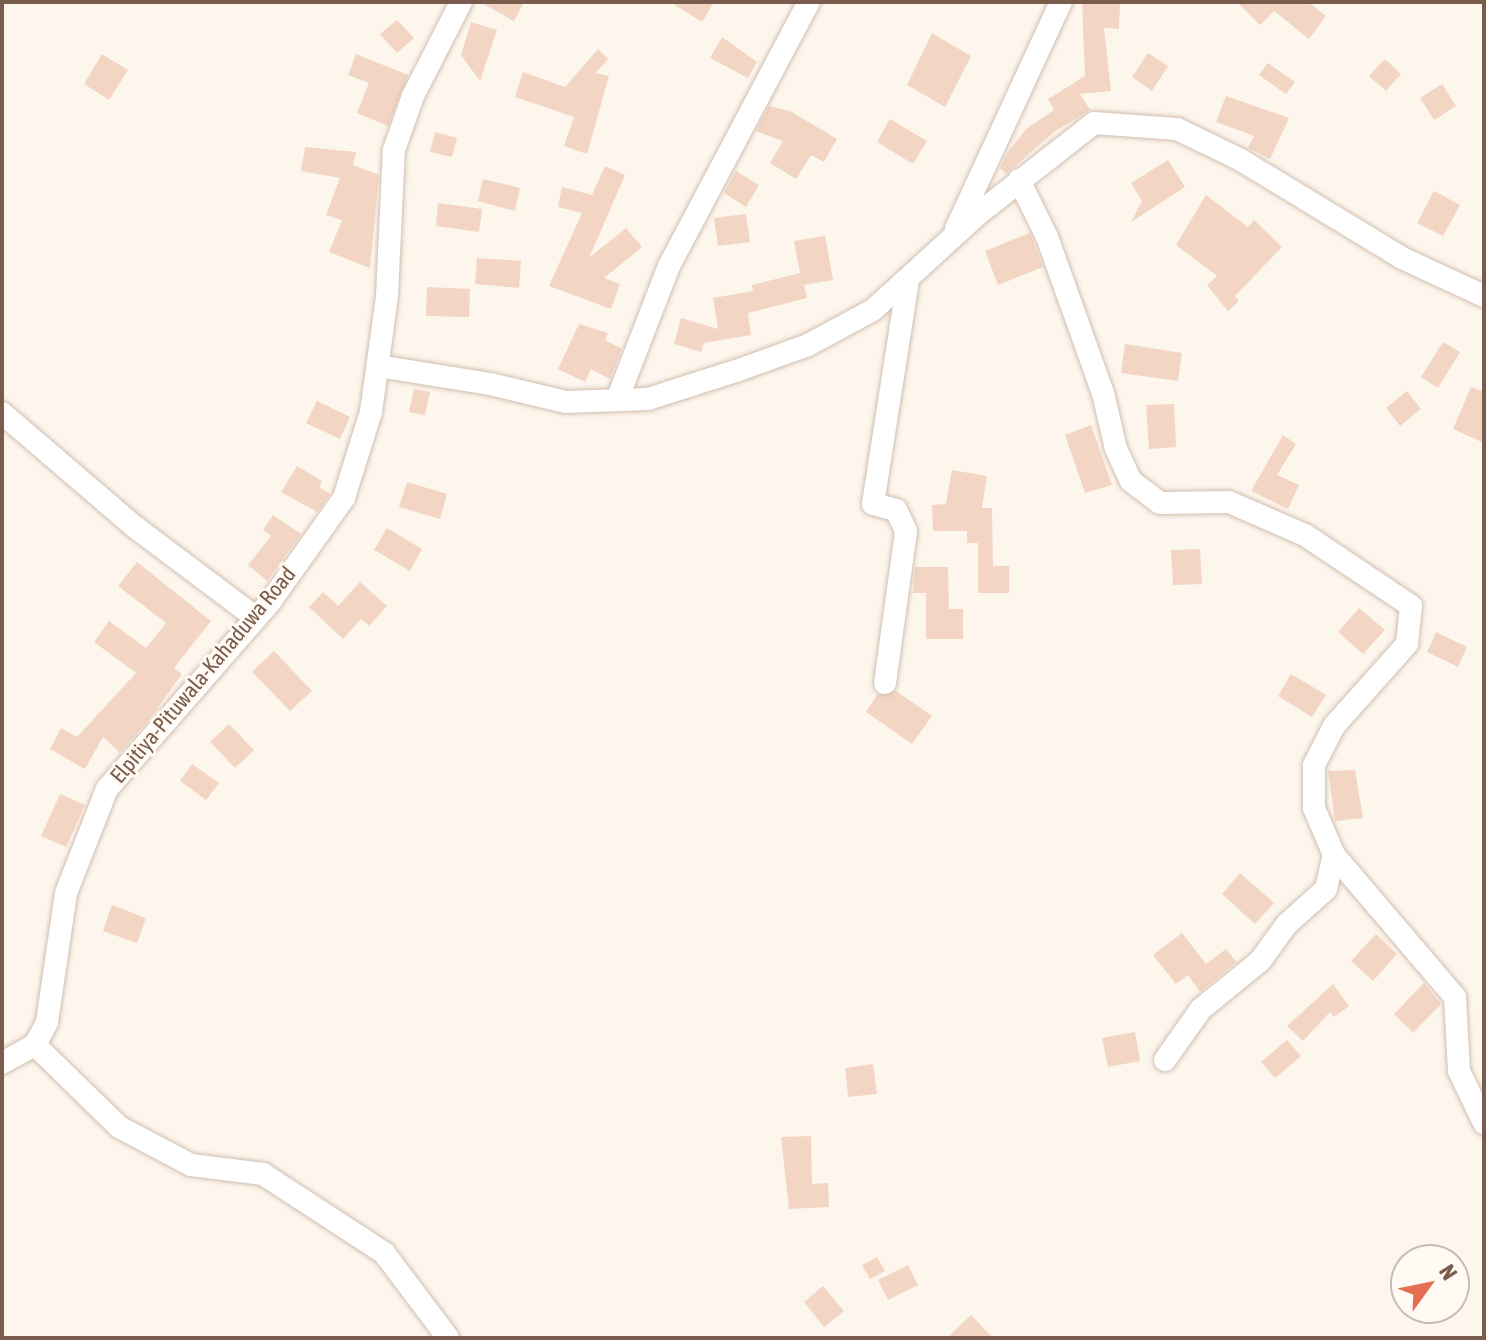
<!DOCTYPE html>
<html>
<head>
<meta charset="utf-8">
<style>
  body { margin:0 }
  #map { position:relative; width:1486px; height:1340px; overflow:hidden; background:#fdf6ec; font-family:"Asap Condensed",sans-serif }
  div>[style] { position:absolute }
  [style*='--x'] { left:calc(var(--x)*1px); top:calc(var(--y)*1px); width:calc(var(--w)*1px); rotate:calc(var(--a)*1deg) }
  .building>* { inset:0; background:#f3d5c3 }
  .roads { filter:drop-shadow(0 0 2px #d1beb0) drop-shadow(0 0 2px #d1beb0) }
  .minor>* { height:22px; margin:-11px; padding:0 11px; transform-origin:11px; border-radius:11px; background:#fff }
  span { translate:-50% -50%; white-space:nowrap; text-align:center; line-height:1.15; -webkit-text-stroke:6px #fffaf3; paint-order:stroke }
  .street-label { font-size:22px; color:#7a5c4d }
  .frame { position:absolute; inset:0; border:4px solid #7a5c4d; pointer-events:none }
  .north { position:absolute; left:1390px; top:1244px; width:80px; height:80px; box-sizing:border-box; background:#fffaf3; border:2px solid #cabbb1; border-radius:50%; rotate:57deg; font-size:22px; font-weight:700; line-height:32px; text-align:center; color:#7a5c4d }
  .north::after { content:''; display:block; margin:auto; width:28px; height:36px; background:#e76f51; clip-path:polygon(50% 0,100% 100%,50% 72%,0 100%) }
</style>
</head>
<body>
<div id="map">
  <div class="building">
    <i style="clip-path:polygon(480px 2px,524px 2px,514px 21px)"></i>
    <i style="clip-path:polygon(670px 2px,714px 2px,702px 22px)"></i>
    <i style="clip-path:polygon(1082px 2px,1120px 4px,1119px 29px,1104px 28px,1111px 91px,1080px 94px,1090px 110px,1054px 132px,1006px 174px,1000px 168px,1007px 153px,1026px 129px,1054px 110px,1048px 99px,1085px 76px)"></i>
    <i style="clip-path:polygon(1237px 2px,1308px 2px,1326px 16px,1309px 39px,1274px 11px,1260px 25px)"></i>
    <i style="clip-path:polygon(397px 20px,414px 38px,397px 53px,380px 34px)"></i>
    <i style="clip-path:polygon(471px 22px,497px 30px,480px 81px,461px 55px)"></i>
    <i style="clip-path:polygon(932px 33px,971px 56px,945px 107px,907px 85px)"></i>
    <i style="clip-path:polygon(722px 37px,757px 62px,748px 78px,710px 58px)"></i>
    <i style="clip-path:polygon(598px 49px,608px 59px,596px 73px,609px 76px,587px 154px,564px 146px,574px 117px,515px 97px,523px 72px,565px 87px)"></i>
    <i style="clip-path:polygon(1148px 53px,1168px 66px,1152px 91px,1132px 77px)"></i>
    <i style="clip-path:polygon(102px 54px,128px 70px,109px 100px,84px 84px)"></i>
    <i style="clip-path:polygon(356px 54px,408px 75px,388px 126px,357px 113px,369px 83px,348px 75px)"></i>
    <i style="clip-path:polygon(1385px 59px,1401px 74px,1386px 91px,1369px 76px)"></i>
    <i style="clip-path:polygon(1268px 63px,1295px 82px,1286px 94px,1259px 75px)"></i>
    <i style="clip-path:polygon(1442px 84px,1456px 106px,1434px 120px,1420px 98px)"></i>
    <i style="clip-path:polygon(1226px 96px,1289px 118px,1270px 159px,1248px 148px,1254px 136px,1216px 122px)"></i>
    <i style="clip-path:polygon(769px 106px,790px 111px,837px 139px,824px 162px,811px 155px,796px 179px,770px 163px,783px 141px,756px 131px)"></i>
    <i style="clip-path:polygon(890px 119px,927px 141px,913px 164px,877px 142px)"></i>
    <i style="clip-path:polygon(435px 132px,457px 138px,452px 157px,430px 152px)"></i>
    <i style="clip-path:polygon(305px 147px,356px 152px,353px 165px,379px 175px,370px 268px,329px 252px,342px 220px,326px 215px,340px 178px,301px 171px)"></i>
    <i style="clip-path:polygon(1168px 160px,1185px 187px,1131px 222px,1142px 201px,1131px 183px)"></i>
    <i style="clip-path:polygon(605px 166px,625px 175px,589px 258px,626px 228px,642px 247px,604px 278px,620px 284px,611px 309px,549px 286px,582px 213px,558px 207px,562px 187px,592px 195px)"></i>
    <i style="clip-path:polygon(736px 171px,759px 185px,746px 207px,724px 193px)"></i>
    <i style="clip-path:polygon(483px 179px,520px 188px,515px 211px,478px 201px)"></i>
    <i style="clip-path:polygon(1434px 191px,1460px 205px,1443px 236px,1417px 223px)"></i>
    <i style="clip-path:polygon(1206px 195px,1248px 227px,1254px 220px,1282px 247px,1235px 296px,1239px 301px,1228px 311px,1207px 285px,1217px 276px,1176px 245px)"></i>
    <i style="clip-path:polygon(438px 203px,482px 209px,479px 232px,436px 226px)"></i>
    <i style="clip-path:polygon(746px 214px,750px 242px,718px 246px,714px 218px)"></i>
    <i style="clip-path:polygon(1030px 233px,1043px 267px,998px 285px,985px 251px)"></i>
    <i style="clip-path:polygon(825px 236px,833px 280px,804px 285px,807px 298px,748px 313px,751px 335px,704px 343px,701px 352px,674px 344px,681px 318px,718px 329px,713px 298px,753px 291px,752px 285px,800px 273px,794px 241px)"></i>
    <i style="clip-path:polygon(477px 258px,521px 261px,519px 288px,475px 284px)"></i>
    <i style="clip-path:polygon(427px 287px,470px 289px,469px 317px,426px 316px)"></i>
    <i style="clip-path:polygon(579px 324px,608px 333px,605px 340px,622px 349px,610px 379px,591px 369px,585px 382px,558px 369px)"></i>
    <i style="clip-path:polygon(1443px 342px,1460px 352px,1438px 388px,1421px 377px)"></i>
    <i style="clip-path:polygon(1125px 344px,1182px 353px,1178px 381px,1121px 373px)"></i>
    <i style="clip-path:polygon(1471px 387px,1484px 392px,1484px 443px,1453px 429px)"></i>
    <i style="clip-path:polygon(414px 389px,430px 392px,425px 415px,409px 412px)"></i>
    <i style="clip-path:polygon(1407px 391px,1421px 409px,1400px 426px,1386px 408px)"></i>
    <i style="clip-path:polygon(317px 401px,350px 417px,340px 439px,306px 423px)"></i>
    <i style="clip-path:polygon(1174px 404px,1176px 447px,1149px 449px,1146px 405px)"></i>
    <i style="clip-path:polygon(1091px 425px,1112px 485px,1085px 493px,1065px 435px)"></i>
    <i style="clip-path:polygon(1283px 435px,1296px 444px,1277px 475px,1299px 485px,1288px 509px,1251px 491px)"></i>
    <i style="clip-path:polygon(297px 466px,322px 481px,319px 487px,330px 494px,317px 512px,281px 492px)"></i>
    <i style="clip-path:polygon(952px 470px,987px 476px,982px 508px,992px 508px,993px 566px,1009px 566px,1009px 593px,978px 593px,978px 543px,967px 543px,967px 531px,933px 531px,932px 505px,946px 504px)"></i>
    <i style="clip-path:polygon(407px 482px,447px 494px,440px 519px,399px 507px)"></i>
    <i style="clip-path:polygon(273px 515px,301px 534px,267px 581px,248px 565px,271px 536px,263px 530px)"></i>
    <i style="clip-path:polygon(387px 528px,422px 549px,410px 571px,374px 550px)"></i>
    <i style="clip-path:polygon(1200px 549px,1202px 584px,1173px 585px,1171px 550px)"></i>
    <i style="clip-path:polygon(137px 562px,211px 621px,174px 668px,182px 674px,151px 717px,120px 753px,103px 737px,85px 769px,50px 749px,61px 728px,77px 737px,136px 673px,94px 642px,109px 621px,146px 648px,166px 623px,118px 586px)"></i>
    <i style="clip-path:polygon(915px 567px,948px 567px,949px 609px,963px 609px,963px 639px,926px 639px,926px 593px,913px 593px)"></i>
    <i style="clip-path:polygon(360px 582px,387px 606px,369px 626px,361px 619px,343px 639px,309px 607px,323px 592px,338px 606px)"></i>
    <i style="clip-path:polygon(1359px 608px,1385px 630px,1363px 654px,1338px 632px)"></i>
    <i style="clip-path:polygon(1436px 632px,1467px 647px,1458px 667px,1427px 652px)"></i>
    <i style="clip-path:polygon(274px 651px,312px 691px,290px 711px,252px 672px)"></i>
    <i style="clip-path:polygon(1291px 674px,1326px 695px,1312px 717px,1278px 696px)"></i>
    <i style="clip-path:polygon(896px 691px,932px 716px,912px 744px,866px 712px,877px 695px)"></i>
    <i style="clip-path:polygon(229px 724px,254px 750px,235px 768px,210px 742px)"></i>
    <i style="clip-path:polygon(192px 764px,219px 783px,206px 800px,180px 781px)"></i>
    <i style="clip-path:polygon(1355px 770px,1363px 818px,1335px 821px,1328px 771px)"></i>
    <i style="clip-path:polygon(60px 794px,85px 805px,66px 847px,41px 836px)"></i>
    <i style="clip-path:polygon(1240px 873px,1274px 903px,1255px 924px,1222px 894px)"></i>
    <i style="clip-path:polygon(112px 905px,146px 918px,137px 943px,103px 931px)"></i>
    <i style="clip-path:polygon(1182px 933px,1206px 964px,1226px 949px,1236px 962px,1200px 992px,1188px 975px,1176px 984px,1153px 955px)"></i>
    <i style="clip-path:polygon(1376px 934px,1397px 954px,1373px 981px,1351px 961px)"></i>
    <i style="clip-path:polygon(1424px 983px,1441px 1004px,1413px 1033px,1394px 1014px)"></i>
    <i style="clip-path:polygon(1333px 984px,1349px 1006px,1334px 1017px,1330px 1012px,1303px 1041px,1287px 1026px)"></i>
    <i style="clip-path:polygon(1135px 1032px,1140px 1061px,1108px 1067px,1102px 1038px)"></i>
    <i style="clip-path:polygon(1287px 1040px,1301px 1056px,1275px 1078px,1261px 1062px)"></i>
    <i style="clip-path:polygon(873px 1064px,877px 1094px,848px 1097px,845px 1068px)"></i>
    <i style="clip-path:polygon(811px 1136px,812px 1184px,828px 1183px,829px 1207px,789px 1209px,781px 1137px)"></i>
    <i style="clip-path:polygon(877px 1257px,885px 1271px,870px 1279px,862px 1265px)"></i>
    <i style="clip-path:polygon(908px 1265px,918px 1285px,888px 1300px,878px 1280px)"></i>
    <i style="clip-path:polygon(823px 1286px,844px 1311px,824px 1327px,804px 1302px)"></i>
    <i style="clip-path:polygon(971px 1315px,993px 1338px,947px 1338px)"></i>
  </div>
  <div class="roads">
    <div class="minor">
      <i style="--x:1019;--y:180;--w:64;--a:63.8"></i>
      <i style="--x:1047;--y:237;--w:166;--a:70.3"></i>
      <i style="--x:1103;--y:393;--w:57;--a:76.9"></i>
      <i style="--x:1116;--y:449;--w:35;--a:65"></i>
      <i style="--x:1131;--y:481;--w:36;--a:37"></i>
      <i style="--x:1160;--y:503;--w:69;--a:-0.8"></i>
      <i style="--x:1229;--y:502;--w:83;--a:23.5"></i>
      <i style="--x:1305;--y:535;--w:128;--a:33.8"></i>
      <i style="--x:1411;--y:606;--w:38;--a:96"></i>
      <i style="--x:1407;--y:644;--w:110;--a:131.7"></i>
      <i style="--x:1334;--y:726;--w:44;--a:117.1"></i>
      <i style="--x:1314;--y:765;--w:43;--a:90"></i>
      <i style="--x:1314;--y:808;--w:51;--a:66.9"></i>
      <i style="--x:1334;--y:855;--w:187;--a:49.6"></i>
      <i style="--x:1455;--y:997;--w:74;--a:86.9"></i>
      <i style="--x:1459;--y:1071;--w:58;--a:64.3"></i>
      <i style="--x:956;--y:229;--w:250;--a:-65.2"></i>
      <i style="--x:378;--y:366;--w:113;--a:9.1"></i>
      <i style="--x:490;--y:384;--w:78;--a:13.3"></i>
      <i style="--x:566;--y:402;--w:82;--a:-2.1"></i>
      <i style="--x:648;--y:399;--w:92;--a:-17.7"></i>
      <i style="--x:736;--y:371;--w:77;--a:-19.9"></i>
      <i style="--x:808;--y:345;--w:74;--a:-28.3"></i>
      <i style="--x:873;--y:310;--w:142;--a:-42.4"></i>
      <i style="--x:978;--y:214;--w:147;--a:-38.1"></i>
      <i style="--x:1094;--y:123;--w:83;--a:4.1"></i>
      <i style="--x:1177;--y:129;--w:71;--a:25.8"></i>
      <i style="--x:1241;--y:160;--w:188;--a:31.3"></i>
      <i style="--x:1402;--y:258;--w:90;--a:24.9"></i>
      <i style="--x:617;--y:400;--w:144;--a:-68.8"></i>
      <i style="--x:669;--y:266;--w:299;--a:-62.1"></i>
      <i style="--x:2;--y:413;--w:175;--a:40.6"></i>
      <i style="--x:135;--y:527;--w:151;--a:36.9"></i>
      <i style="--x:885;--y:683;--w:153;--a:-82.1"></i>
      <i style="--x:906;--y:531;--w:23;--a:-115"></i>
      <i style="--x:896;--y:510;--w:24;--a:-165"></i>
      <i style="--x:873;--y:504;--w:227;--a:-81.1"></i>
      <i style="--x:35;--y:1045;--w:117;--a:44.3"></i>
      <i style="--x:119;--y:1127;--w:81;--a:27.8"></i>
      <i style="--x:191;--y:1165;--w:73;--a:7.1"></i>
      <i style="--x:263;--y:1174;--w:145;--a:33.1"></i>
      <i style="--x:384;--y:1253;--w:106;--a:53"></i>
      <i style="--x:1165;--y:1060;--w:62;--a:-54.8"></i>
      <i style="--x:1201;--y:1009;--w:76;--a:-39.1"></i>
      <i style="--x:1260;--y:961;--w:46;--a:-53.9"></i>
      <i style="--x:1287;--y:924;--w:52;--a:-41.9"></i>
      <i style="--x:1326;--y:889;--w:35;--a:-77"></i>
      <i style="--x:2;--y:1063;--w:38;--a:-29"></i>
      <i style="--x:35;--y:1045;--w:26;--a:-62"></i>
      <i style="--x:47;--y:1022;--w:130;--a:-81.6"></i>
      <i style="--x:66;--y:893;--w:112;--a:-68.5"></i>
      <i style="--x:107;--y:789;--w:248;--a:-48.9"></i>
      <i style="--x:270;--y:602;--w:128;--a:-54.6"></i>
      <i style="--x:344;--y:498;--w:90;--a:-72.6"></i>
      <i style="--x:371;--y:412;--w:117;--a:-82.1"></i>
      <i style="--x:387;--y:296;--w:146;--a:-87.3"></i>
      <i style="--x:394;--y:150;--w:57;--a:-70.6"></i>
      <i style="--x:413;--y:96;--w:106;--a:-62.9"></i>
    </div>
  </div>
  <div class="street-label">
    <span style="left:203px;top:675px;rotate:-50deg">Elpitiya-Pituwala-Kahaduwa Road</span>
  </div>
  <div class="frame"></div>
  <div class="north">N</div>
</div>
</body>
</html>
